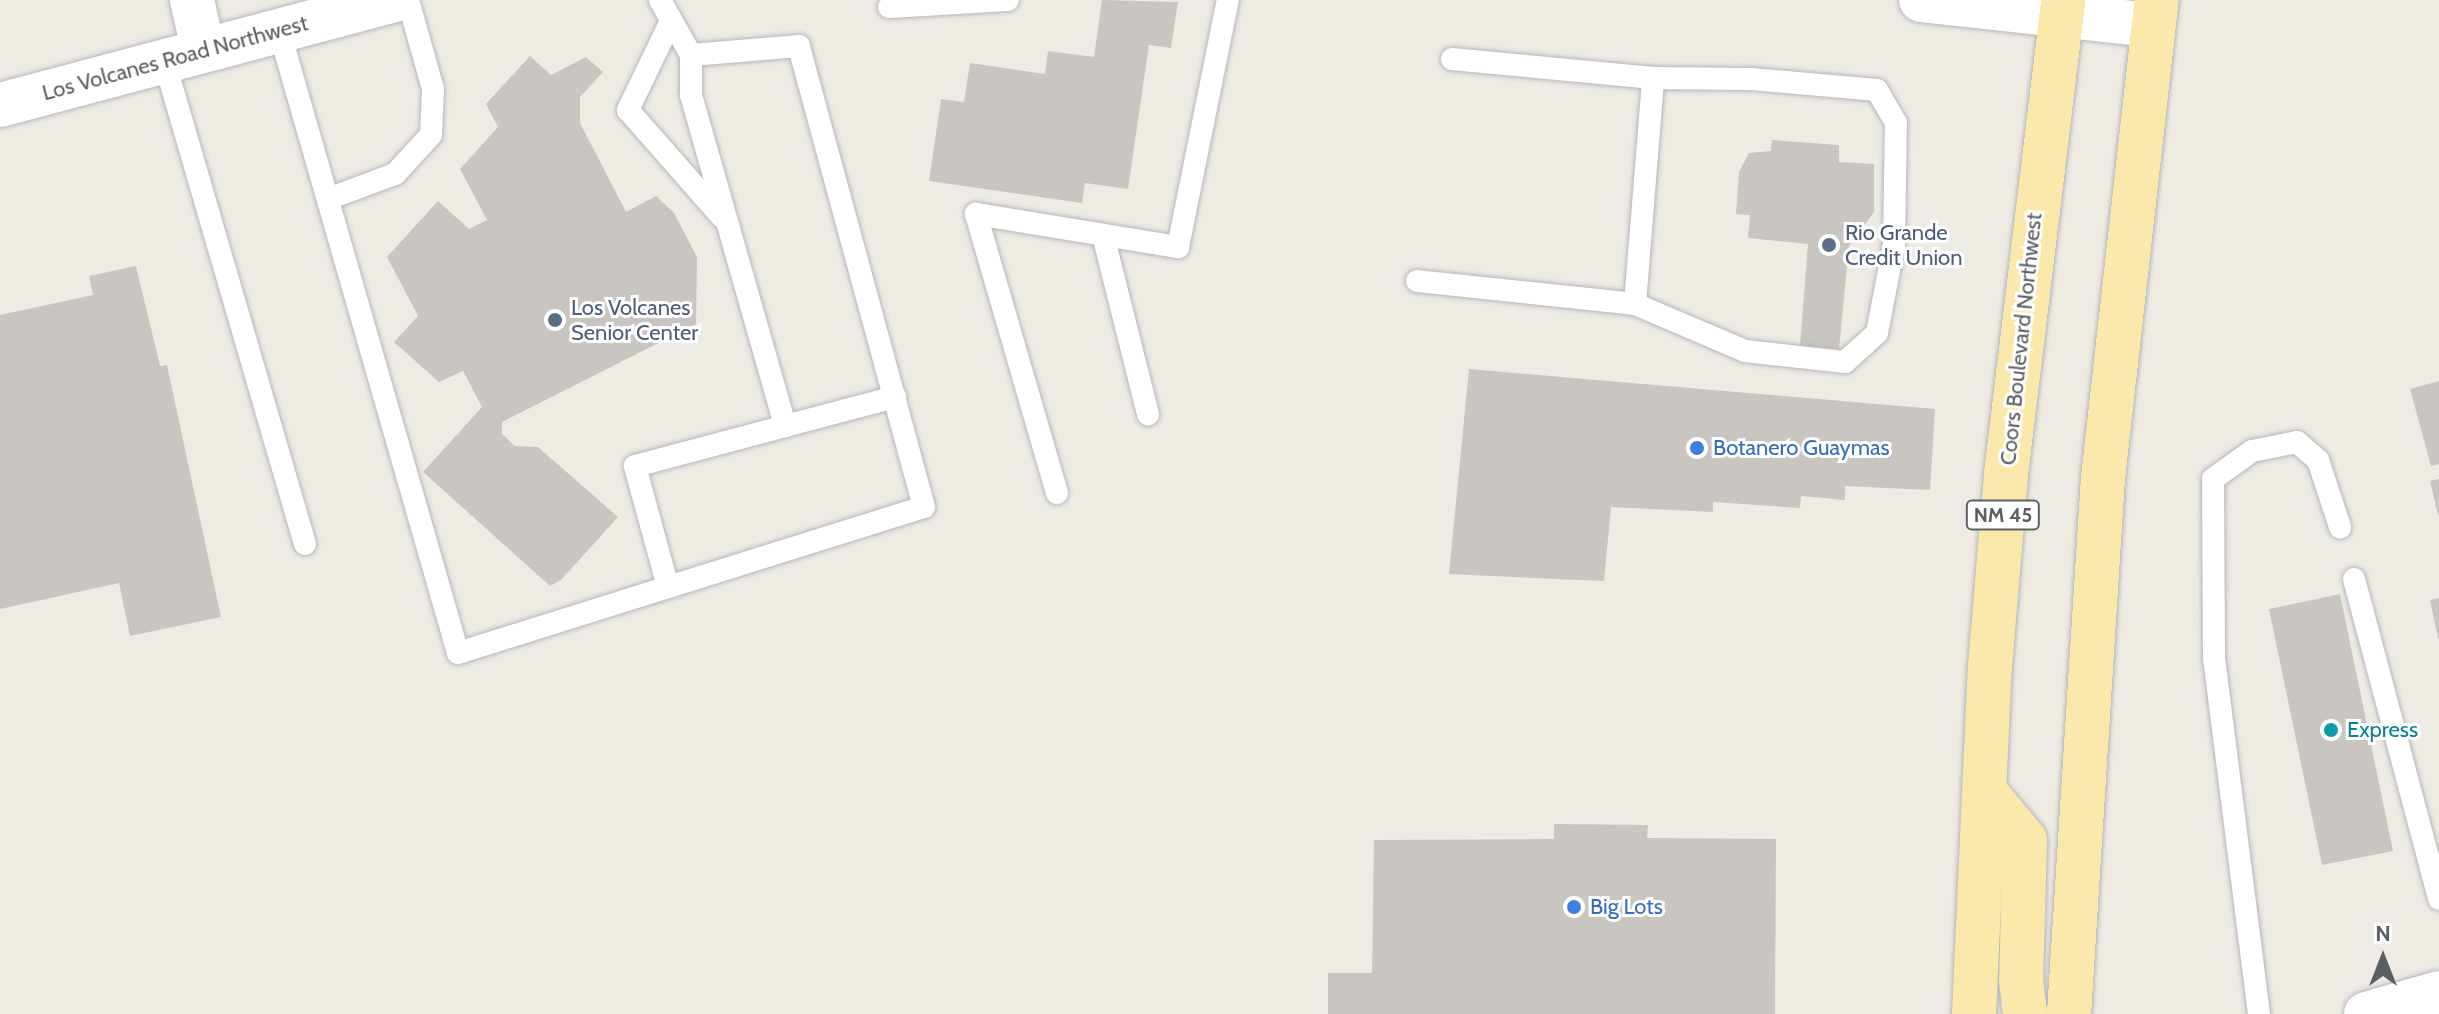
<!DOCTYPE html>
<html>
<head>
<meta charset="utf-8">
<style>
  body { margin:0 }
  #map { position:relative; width:2439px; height:1014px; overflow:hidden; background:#eeebe4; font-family:Cabin,sans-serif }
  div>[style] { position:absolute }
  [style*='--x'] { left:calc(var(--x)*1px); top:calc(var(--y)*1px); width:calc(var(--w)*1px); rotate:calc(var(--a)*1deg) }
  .building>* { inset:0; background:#c9c5c1 }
  .roads { filter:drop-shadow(0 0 2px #b4b7ba) drop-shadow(0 0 2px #b4b7ba) }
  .service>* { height:22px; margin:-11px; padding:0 11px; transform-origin:11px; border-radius:11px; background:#fff }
  .minor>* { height:44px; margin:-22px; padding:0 22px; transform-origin:22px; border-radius:22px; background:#fff }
  .tertiary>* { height:44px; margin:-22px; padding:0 22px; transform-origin:22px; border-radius:22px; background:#fff }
  .primary>* { height:44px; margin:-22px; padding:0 22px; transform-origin:22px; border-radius:22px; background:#fbe9ac }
  .dots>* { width:22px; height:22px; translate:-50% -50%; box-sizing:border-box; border:4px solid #fff; border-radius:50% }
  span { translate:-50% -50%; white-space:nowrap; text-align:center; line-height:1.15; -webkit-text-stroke:6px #fff; paint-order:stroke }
  .shield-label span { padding:2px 6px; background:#fff; border:2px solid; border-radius:6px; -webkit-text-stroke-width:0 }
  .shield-label { font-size:20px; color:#5c6064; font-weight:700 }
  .street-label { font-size:22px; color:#5c6064 }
  .service-label { font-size:22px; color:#4e5e75 }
  .left { translate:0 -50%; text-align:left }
  .shop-label { font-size:22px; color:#366cbe }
  .culture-label { font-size:22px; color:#0d838f }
  .north { position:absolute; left:2343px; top:918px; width:80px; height:80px; -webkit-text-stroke:6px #fff; paint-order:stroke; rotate:0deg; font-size:22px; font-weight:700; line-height:32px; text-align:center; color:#5c6064 }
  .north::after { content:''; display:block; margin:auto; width:28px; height:36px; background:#5c6064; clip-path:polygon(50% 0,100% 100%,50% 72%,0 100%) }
</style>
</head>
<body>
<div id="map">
  <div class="building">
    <i style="clip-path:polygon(1102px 0,1178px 2px,1171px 48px,1149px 45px,1128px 189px,1085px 183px,1082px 203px,929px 181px,941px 99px,964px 102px,970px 63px,1045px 74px,1048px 51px,1094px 57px)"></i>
    <i style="clip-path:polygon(530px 56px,551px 75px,586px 57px,603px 72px,580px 97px,580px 123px,626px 212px,656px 196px,674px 213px,697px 257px,696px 324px,502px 422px,502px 434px,515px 446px,538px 447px,618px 517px,561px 580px,550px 586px,423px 472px,482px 407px,463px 371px,439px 382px,394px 342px,418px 316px,387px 257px,438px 201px,469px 229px,487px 220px,460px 169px,498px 127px,486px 104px)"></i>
    <i style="clip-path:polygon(1772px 140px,1839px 145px,1839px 162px,1874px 164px,1874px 212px,1849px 246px,1839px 349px,1800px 346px,1808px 244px,1748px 238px,1750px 215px,1736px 214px,1739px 172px,1749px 153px,1771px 151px)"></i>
    <i style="clip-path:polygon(136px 266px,160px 366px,167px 365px,221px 617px,130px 636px,119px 583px,0 609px,0 315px,93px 295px,89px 276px)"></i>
    <i style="clip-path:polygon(1469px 369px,1935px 409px,1930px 490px,1845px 486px,1845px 500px,1801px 496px,1800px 508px,1713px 502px,1713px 512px,1611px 507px,1604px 581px,1449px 574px)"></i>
    <i style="clip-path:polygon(2439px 381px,2439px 464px,2431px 466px,2410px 389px)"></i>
    <i style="clip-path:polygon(2439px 479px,2439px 515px,2438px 515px,2430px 481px)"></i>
    <i style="clip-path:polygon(2340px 594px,2393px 851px,2322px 865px,2269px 609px)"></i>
    <i style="clip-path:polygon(2439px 598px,2439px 638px,2438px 638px,2430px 600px)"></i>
    <i style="clip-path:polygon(1554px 824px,1648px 825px,1647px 838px,1776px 839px,1775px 1014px,1328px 1014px,1328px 973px,1372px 973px,1374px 840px,1554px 839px)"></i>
  </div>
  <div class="roads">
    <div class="service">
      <i style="--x:889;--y:7;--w:119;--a:-3.4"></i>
      <i style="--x:670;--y:23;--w:97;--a:115.8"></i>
      <i style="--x:628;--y:110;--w:142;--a:48.7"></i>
      <i style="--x:279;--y:30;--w:648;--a:73.97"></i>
      <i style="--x:458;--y:653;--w:488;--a:-17.4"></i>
      <i style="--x:924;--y:507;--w:478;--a:-105.2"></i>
      <i style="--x:799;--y:46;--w:108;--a:175.2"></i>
      <i style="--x:691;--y:55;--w:63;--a:-119.4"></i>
      <i style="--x:691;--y:55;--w:40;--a:90"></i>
      <i style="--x:691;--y:95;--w:344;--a:74.1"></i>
      <i style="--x:785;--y:426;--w:114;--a:-14.8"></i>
      <i style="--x:164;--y:60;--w:504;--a:73.76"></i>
      <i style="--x:328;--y:199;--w:72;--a:-20.5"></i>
      <i style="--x:395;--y:174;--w:53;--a:-47.3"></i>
      <i style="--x:431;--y:135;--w:46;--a:-87.5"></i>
      <i style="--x:433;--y:89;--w:92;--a:-105.7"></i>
      <i style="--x:1103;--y:235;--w:185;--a:75.9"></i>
      <i style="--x:1417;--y:281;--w:219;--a:6"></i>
      <i style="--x:1635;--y:304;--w:227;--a:-85.4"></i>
      <i style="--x:1653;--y:78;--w:202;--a:-174.6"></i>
      <i style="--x:1635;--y:304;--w:120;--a:23.1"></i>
      <i style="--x:1745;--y:351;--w:101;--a:6.3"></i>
      <i style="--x:1845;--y:362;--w:43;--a:-42.2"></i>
      <i style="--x:1877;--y:333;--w:90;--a:-79.1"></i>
      <i style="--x:1894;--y:245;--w:122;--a:-89.1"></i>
      <i style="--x:1896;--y:123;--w:38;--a:-120"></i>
      <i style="--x:1877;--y:90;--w:126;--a:-175"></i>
      <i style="--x:1751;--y:79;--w:98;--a:-179.4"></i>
      <i style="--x:1057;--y:493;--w:291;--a:-106.2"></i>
      <i style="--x:976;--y:214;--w:205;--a:9.3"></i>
      <i style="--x:1178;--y:247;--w:252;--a:-78.6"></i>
      <i style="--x:2354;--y:579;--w:331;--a:75.1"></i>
      <i style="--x:668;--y:587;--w:125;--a:-105.3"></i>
      <i style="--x:635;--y:466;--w:155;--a:-14.9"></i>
      <i style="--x:2259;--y:1014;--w:358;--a:-97.2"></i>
      <i style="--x:2214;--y:659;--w:180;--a:-90.3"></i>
      <i style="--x:2213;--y:479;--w:48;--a:-35.7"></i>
      <i style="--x:2252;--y:451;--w:46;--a:-11.3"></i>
      <i style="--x:2297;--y:442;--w:28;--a:41"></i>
      <i style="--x:2318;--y:460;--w:71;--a:71.8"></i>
    </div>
    <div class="minor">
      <i style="--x:192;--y:0;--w:50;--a:77.3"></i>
    </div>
    <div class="tertiary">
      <i style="--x:1921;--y:0;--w:233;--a:6.2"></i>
      <i style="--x:0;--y:105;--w:410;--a:-14.9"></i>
      <i style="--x:2366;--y:1014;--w:76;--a:-16"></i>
    </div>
    <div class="primary">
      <i style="--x:1985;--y:792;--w:62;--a:50.2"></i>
      <i style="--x:2025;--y:840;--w:140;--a:91.6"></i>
      <i style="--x:2021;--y:980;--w:34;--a:83"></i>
      <i style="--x:1974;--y:1014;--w:348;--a:-87.4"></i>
      <i style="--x:1990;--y:666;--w:193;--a:-85.2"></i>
      <i style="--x:2006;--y:474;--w:477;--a:-83.1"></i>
      <i style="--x:2069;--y:1014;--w:537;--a:-86.37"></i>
      <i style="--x:2103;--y:478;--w:481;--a:-83.6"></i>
    </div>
  </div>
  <div class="dots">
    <i style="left:1829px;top:245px;background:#5c6f8a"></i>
    <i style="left:555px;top:320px;background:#5c6f8a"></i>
    <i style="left:1697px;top:448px;background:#3f7fe0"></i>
    <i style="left:2331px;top:730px;background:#0f9aa8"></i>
    <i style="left:1574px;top:907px;background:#3f7fe0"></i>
  </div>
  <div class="shield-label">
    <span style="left:2003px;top:515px">NM 45</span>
  </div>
  <div class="street-label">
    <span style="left:175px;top:58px;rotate:-15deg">Los Volcanes Road Northwest</span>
    <span style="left:2021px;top:339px;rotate:-84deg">Coors Boulevard Northwest</span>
  </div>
  <div class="service-label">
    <span class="left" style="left:1845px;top:245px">Rio Grande<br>Credit Union</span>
    <span class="left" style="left:571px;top:320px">Los Volcanes<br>Senior Center</span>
  </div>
  <div class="shop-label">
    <span class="left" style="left:1713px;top:448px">Botanero Guaymas</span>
    <span class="left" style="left:1590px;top:907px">Big Lots</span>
  </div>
  <div class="culture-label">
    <span class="left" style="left:2347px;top:730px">Express</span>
  </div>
  <div class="north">N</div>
</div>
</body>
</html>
